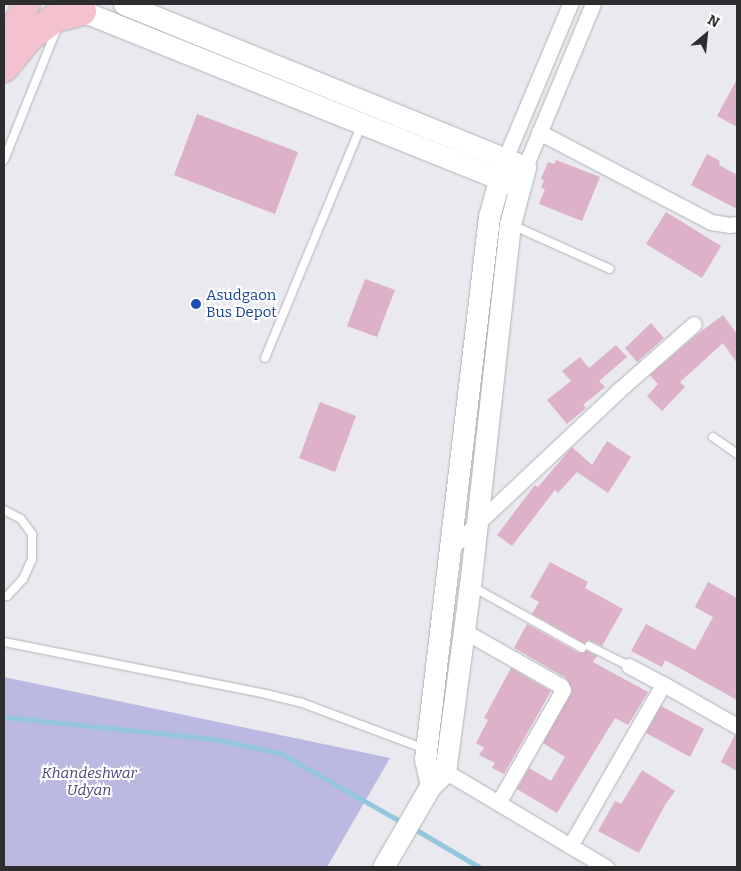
<!DOCTYPE html>
<html>
<head>
<meta charset="utf-8">
<style>
  body { margin:0 }
  #map { position:relative; width:741px; height:871px; overflow:hidden; background:#e9e9ef; font-family:Bitter,serif }
  div>[style] { position:absolute }
  [style*='--x'] { left:calc(var(--x)*1px); top:calc(var(--y)*1px); width:calc(var(--w)*1px); rotate:calc(var(--a)*1deg) }
  .green>* { inset:0; background:#bbb9e1 }
  .stream>* { height:5px; margin:-2.5px; padding:0 2.5px; transform-origin:2.5px; border-radius:2.5px; background:#95c7dc }
  .building>* { inset:0; background:#ddb1c8 }
  .roads { filter:drop-shadow(0 0 1px #b1b1b7) drop-shadow(0 0 1px #b1b1b7) }
  .lane>* { height:8px; margin:-4px; padding:0 4px; transform-origin:4px; border-radius:4px; background:#fff }
  .street>* { height:15px; margin:-7.5px; padding:0 7.5px; transform-origin:7.5px; border-radius:7.5px; background:#fff }
  .secondary>* { height:21px; margin:-10.5px; padding:0 10.5px; transform-origin:10.5px; border-radius:10.5px; background:#fff }
  .highway>* { height:28px; margin:-14px; padding:0 14px; transform-origin:14px; border-radius:14px; background:#f4c2ce }
  .dots>* { width:14px; height:14px; translate:-50% -50%; box-sizing:border-box; border:2px solid #fff; border-radius:50% }
  span { translate:-50% -50%; white-space:nowrap; text-align:center; line-height:1.15; -webkit-text-stroke:4px #fff; paint-order:stroke }
  .transit-label { font-size:15px; color:#164399 }
  .left { translate:0 -50%; text-align:left }
  .park-label { font-size:15px; color:#4d467d; font-style:italic }
  .frame { position:absolute; inset:0; border:5px solid #2d2d2f; pointer-events:none }
  .north { position:absolute; left:681px; top:10px; width:50px; height:50px; -webkit-text-stroke:4px #fff; paint-order:stroke; rotate:28deg; font-size:14px; font-weight:700; line-height:20px; text-align:center; color:#2d2d2f }
  .north::after { content:''; display:block; margin:auto; width:18px; height:22px; background:#2d2d2f; clip-path:polygon(50% 0,100% 100%,50% 72%,0 100%) }
</style>
</head>
<body>
<div id="map">
  <div class="green">
    <i style="clip-path:polygon(4px 677px,390px 758px,327px 867px,4px 867px)"></i>
  </div>
  <div class="stream">
    <i style="--x:4;--y:717;--w:211;--a:6"></i>
    <i style="--x:214;--y:739;--w:67;--a:12"></i>
    <i style="--x:280;--y:753;--w:142;--a:29.6"></i>
    <i style="--x:413;--y:828;--w:77;--a:30.6"></i>
  </div>
  <div class="building">
    <i style="clip-path:polygon(737px 79px,737px 127px,717px 116px)"></i>
    <i style="clip-path:polygon(197px 114px,298px 152px,275px 214px,174px 175px)"></i>
    <i style="clip-path:polygon(707px 154px,720px 161px,719px 165px,737px 175px,737px 209px,691px 185px)"></i>
    <i style="clip-path:polygon(556px 160px,600px 177px,582px 221px,539px 204px,545px 189px,541px 188px,544px 180px,541px 179px,548px 162px,554px 164px)"></i>
    <i style="clip-path:polygon(666px 212px,721px 246px,702px 278px,646px 244px)"></i>
    <i style="clip-path:polygon(365px 279px,395px 290px,377px 337px,347px 326px)"></i>
    <i style="clip-path:polygon(723px 315px,737px 334px,737px 363px,723px 343px,680px 382px,685px 387px,662px 411px,647px 396px,658px 384px,650px 375px,695px 336px)"></i>
    <i style="clip-path:polygon(651px 323px,664px 338px,637px 362px,625px 348px)"></i>
    <i style="clip-path:polygon(616px 345px,627px 357px,599px 381px,605px 387px,583px 405px,586px 408px,567px 424px,547px 400px,571px 381px,562px 371px,580px 357px,589px 368px)"></i>
    <i style="clip-path:polygon(320px 402px,356px 416px,335px 472px,299px 458px)"></i>
    <i style="clip-path:polygon(607px 441px,631px 457px,608px 493px,577px 472px,558px 493px,555px 490px,512px 546px,497px 535px,535px 485px,538px 487px,572px 447px,592px 465px)"></i>
    <i style="clip-path:polygon(550px 562px,588px 582px,585px 588px,623px 609px,602px 646px,589px 640px,584px 643px,532px 614px,539px 602px,530px 597px)"></i>
    <i style="clip-path:polygon(708px 582px,737px 598px,737px 700px,665px 660px,662px 667px,631px 651px,646px 624px,695px 650px,713px 617px,695px 607px)"></i>
    <i style="clip-path:polygon(527px 624px,579px 653px,587px 651px,597px 656px,593px 662px,648px 692px,628px 725px,615px 718px,557px 813px,517px 789px,529px 768px,551px 781px,565px 757px,543px 743px,572px 691px,566px 678px,514px 648px)"></i>
    <i style="clip-path:polygon(511px 668px,551px 691px,504px 774px,492px 768px,495px 763px,479px 755px,484px 748px,476px 743px,488px 720px,484px 718px)"></i>
    <i style="clip-path:polygon(661px 706px,704px 729px,690px 757px,646px 733px)"></i>
    <i style="clip-path:polygon(735px 735px,737px 735px,737px 771px,721px 762px)"></i>
    <i style="clip-path:polygon(642px 770px,675px 791px,665px 805px,639px 853px,598px 831px,615px 801px,621px 804px)"></i>
  </div>
  <div class="roads">
    <div class="lane">
      <i style="--x:4;--y:160;--w:142;--a:-68.1"></i>
      <i style="--x:512;--y:225;--w:107;--a:24.2"></i>
      <i style="--x:265;--y:358;--w:253;--a:-67.5"></i>
      <i style="--x:713;--y:437;--w:29;--a:35"></i>
      <i style="--x:4;--y:510;--w:19;--a:28"></i>
      <i style="--x:21;--y:519;--w:19;--a:54"></i>
      <i style="--x:32;--y:534;--w:25;--a:90"></i>
      <i style="--x:32;--y:559;--w:22;--a:114"></i>
      <i style="--x:23;--y:579;--w:23;--a:133"></i>
      <i style="--x:7;--y:596;--w:3;--a:180"></i>
      <i style="--x:473;--y:587;--w:125;--a:29.2"></i>
      <i style="--x:4;--y:642;--w:267;--a:11.2"></i>
      <i style="--x:266;--y:694;--w:37;--a:14"></i>
      <i style="--x:302;--y:703;--w:131;--a:20.5"></i>
      <i style="--x:589;--y:646;--w:45;--a:26.6"></i>
    </div>
    <div class="street">
      <i style="--x:539;--y:132;--w:194;--a:27.6"></i>
      <i style="--x:711;--y:222;--w:19;--a:9"></i>
      <i style="--x:730;--y:225;--w:7;--a:-8"></i>
      <i style="--x:505;--y:159;--w:168;--a:-67.2"></i>
      <i style="--x:525;--y:167;--w:177;--a:-67.4"></i>
      <i style="--x:451;--y:548;--w:229;--a:-43.2"></i>
      <i style="--x:618;--y:391;--w:101;--a:-41.4"></i>
      <i style="--x:464;--y:631;--w:112;--a:29.6"></i>
      <i style="--x:561;--y:686;--w:4;--a:63"></i>
      <i style="--x:563;--y:690;--w:130;--a:119.9"></i>
      <i style="--x:629;--y:666;--w:38;--a:28"></i>
      <i style="--x:438;--y:767;--w:196;--a:30.8"></i>
      <i style="--x:570;--y:846;--w:187;--a:-60.1"></i>
      <i style="--x:663;--y:684;--w:85;--a:29.6"></i>
    </div>
    <div class="secondary">
      <i style="--x:124;--y:4;--w:433;--a:22.1"></i>
      <i style="--x:525;--y:167;--w:59;--a:104.7"></i>
      <i style="--x:510;--y:224;--w:363;--a:96.3"></i>
      <i style="--x:470;--y:585;--w:189;--a:97.6"></i>
      <i style="--x:445;--y:772;--w:19;--a:137"></i>
      <i style="--x:431;--y:785;--w:95;--a:120.3"></i>
      <i style="--x:67;--y:5;--w:480;--a:21.9"></i>
      <i style="--x:431;--y:785;--w:26;--a:-103"></i>
      <i style="--x:425;--y:760;--w:547;--a:-83.28"></i>
      <i style="--x:489;--y:217;--w:60;--a:-74.6"></i>
    </div>
    <div class="highway">
      <i style="--x:4;--y:58;--w:58;--a:-67.8"></i>
      <i style="--x:4;--y:68;--w:39;--a:-50"></i>
      <i style="--x:29;--y:38;--w:31;--a:-38"></i>
      <i style="--x:53;--y:19;--w:30;--a:-15"></i>
    </div>
  </div>
  <div class="dots">
    <i style="left:196px;top:304px;background:#1a4fb4"></i>
  </div>
  <div class="transit-label">
    <span class="left" style="left:206px;top:304px">Asudgaon<br>Bus Depot</span>
  </div>
  <div class="park-label">
    <span style="left:89px;top:782px">Khandeshwar<br>Udyan</span>
  </div>
  <div class="frame"></div>
  <div class="north">N</div>
</div>
</body>
</html>
